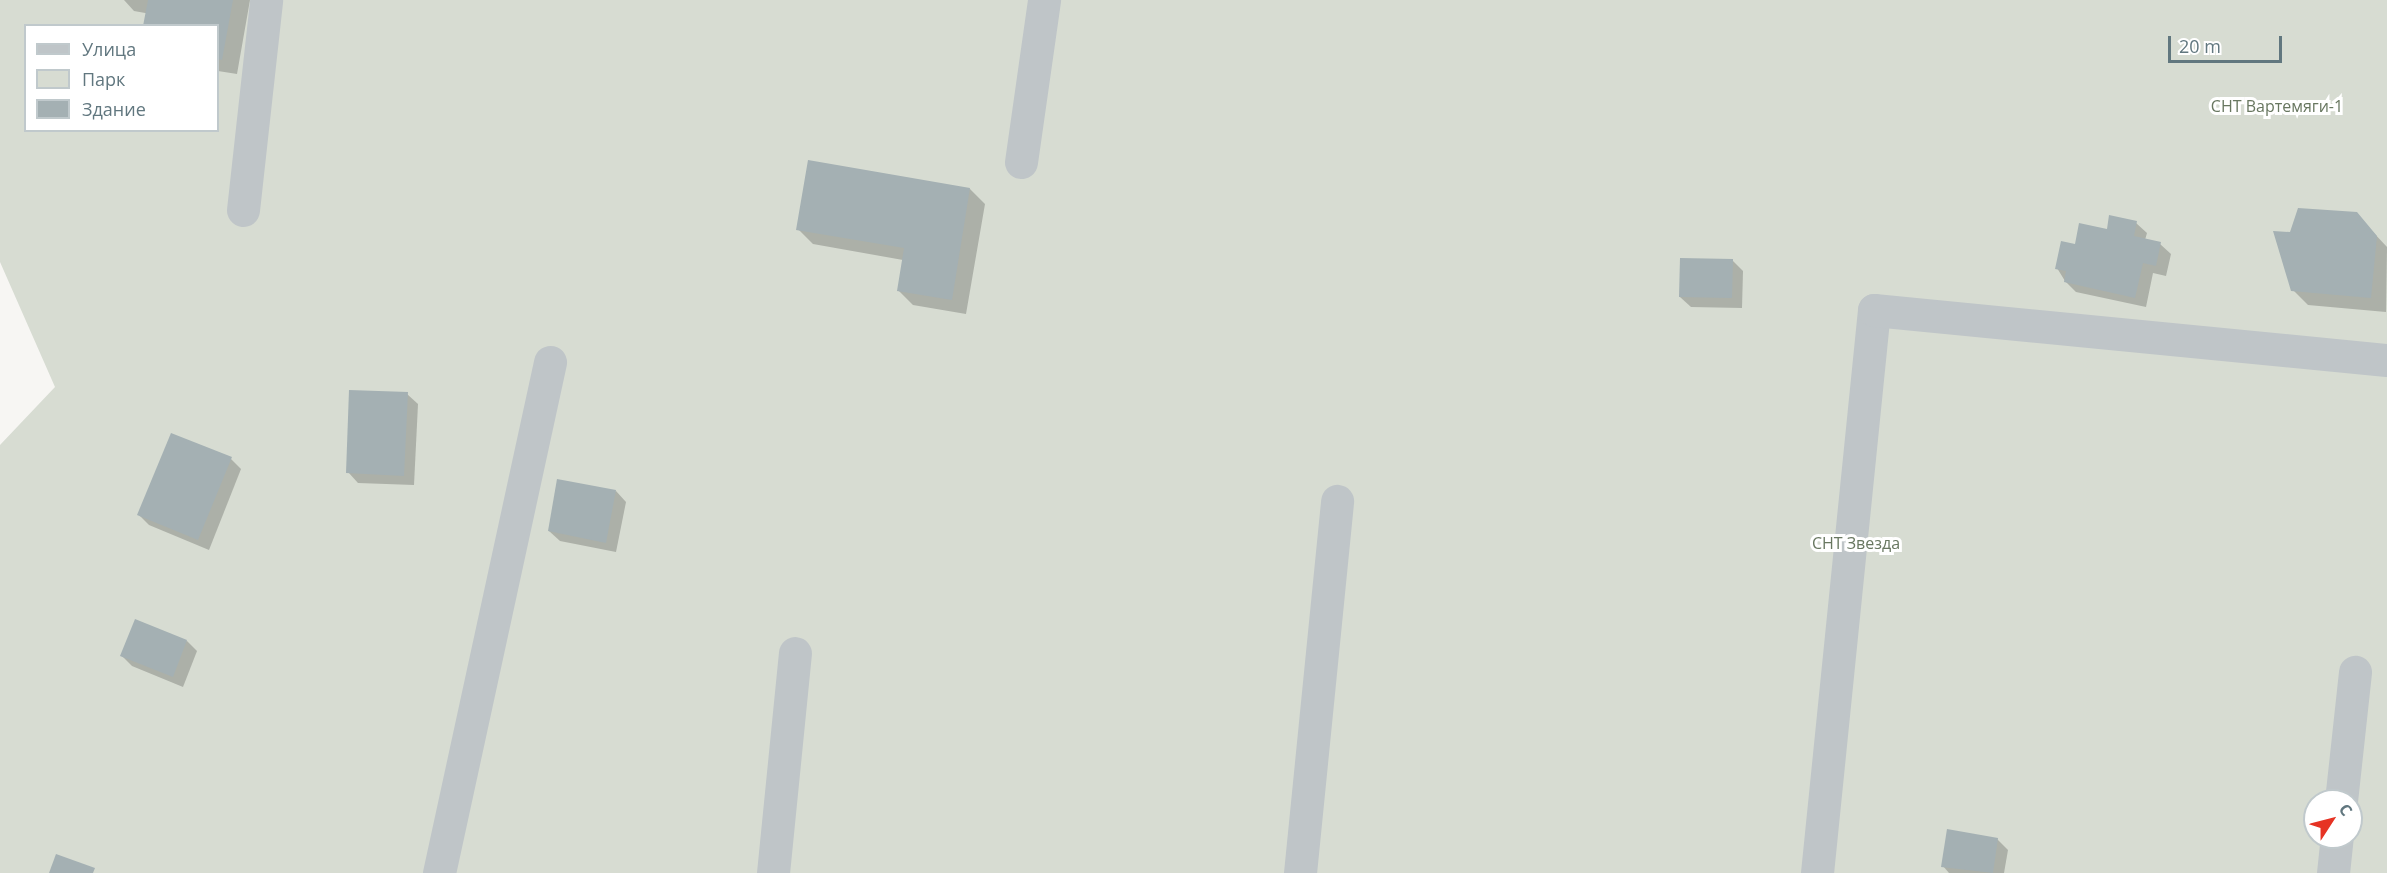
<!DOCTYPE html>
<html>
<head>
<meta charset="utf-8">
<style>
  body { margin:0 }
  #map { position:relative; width:2387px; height:873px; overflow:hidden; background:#f7f6f3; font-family:"Open Sans",sans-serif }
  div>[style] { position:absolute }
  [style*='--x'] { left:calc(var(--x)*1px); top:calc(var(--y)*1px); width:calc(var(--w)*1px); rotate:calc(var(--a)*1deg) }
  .green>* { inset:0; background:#d7dcd2 }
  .shadow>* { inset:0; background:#0003 }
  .building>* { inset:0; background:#a4b0b3 }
  .street>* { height:33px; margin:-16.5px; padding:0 16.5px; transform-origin:16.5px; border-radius:16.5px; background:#bfc5c8 }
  span { translate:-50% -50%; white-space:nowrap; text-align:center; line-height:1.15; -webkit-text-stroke:6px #fff; paint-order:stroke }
  .park-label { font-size:16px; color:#687760 }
  .legend { position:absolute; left:24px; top:24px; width:195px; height:108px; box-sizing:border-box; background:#fff; border:2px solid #c0c9cc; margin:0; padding:8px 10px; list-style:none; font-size:18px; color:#61777f }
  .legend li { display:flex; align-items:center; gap:12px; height:30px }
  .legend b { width:30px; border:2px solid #c0c9cc }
  .north { position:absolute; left:2303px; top:789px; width:60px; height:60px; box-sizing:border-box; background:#fff; border:2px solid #c0c9cc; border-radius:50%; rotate:54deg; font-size:16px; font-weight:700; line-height:24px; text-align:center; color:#61777f }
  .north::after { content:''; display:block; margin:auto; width:21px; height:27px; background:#e63324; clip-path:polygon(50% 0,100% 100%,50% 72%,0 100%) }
  .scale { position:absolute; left:2168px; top:36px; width:114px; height:27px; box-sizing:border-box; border:3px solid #61777f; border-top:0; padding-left:8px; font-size:18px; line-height:21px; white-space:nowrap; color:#61777f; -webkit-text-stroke:4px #fff; paint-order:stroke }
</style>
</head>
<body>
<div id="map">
  <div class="green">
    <i style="clip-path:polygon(evenodd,0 0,2387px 0,2387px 873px,0 873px,0 445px,55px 387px,0 262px,0 0,26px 26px,218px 26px,218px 130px,26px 130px,26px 26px,0 0,2315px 801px,2351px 801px,2351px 837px,2315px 837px,2315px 801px)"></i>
  </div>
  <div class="shadow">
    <i style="clip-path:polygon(124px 0,250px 0,237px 74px,218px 71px,218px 26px,134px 11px)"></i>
    <i style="clip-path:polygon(970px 189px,985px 204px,966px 314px,913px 305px,898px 290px,903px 260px,813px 244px,798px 229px)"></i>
    <i style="clip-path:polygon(2356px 214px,2387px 247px,2386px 312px,2308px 305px,2293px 290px)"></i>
    <i style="clip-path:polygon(2136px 223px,2147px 233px,2145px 240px,2160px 244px,2171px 254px,2166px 276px,2153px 273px,2146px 307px,2076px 292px,2065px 281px,2057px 268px,2076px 246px)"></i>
    <i style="clip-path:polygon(1733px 261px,1743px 271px,1742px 308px,1691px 307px,1680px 297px)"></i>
    <i style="clip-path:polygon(407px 394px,418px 404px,414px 485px,358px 483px,348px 472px)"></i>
    <i style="clip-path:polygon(231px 459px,241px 469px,209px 550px,149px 525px,139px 515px)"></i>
    <i style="clip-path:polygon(616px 491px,626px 502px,616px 552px,560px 541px,549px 531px)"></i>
    <i style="clip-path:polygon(187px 641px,197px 651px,183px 687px,132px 666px,122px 656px)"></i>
    <i style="clip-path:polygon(1997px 839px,2008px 850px,2004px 873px,1949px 873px,1943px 866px)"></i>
  </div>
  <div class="building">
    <i style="clip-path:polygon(148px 0,233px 0,222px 60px,218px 59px,218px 26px,143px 26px)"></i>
    <i style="clip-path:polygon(808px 160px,970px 188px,952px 300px,897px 291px,904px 248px,796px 230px)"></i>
    <i style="clip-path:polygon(2298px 208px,2357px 212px,2377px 236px,2371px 298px,2291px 291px,2273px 231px,2290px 232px)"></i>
    <i style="clip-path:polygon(2109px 215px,2137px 221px,2134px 236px,2161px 242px,2156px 266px,2143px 263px,2135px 298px,2064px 282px,2066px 271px,2055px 269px,2061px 241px,2075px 244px,2079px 223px,2107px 229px)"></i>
    <i style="clip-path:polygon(1680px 258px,1733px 259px,1732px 298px,1679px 297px)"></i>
    <i style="clip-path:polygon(349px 390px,408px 392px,404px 476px,346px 473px)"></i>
    <i style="clip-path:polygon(171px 433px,232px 457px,198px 540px,137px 515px)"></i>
    <i style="clip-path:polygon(557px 479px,616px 490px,606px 543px,548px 531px)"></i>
    <i style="clip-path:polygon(135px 619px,187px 640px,173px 677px,120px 656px)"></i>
    <i style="clip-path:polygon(1947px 829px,1998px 838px,1993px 873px,1941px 867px)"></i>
    <i style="clip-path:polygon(56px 854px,95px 868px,93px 873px,49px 873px)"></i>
  </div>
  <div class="street">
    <i style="--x:1021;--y:162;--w:164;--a:-81.9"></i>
    <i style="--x:243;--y:210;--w:211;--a:-83.7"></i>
    <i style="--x:2341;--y:801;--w:130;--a:-83.8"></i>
    <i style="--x:439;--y:873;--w:523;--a:-77.74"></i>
    <i style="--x:773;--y:873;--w:221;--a:-84.3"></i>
    <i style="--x:1300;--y:873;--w:374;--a:-84.3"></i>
    <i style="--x:1817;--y:873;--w:566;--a:-84.22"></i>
    <i style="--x:1874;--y:310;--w:515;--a:5.57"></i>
    <i style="--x:2333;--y:873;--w:36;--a:-84"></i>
  </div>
  <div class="park-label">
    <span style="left:2277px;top:106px">СНТ Вартемяги-1</span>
    <span style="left:1856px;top:543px">СНТ Звезда</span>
  </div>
  <ul class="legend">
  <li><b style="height:8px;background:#bfc5c8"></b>Улица</li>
  <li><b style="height:16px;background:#d7dcd2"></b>Парк</li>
  <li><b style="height:16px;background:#a4b0b3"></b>Здание</li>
  </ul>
  <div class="north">С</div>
  <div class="scale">20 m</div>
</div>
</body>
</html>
